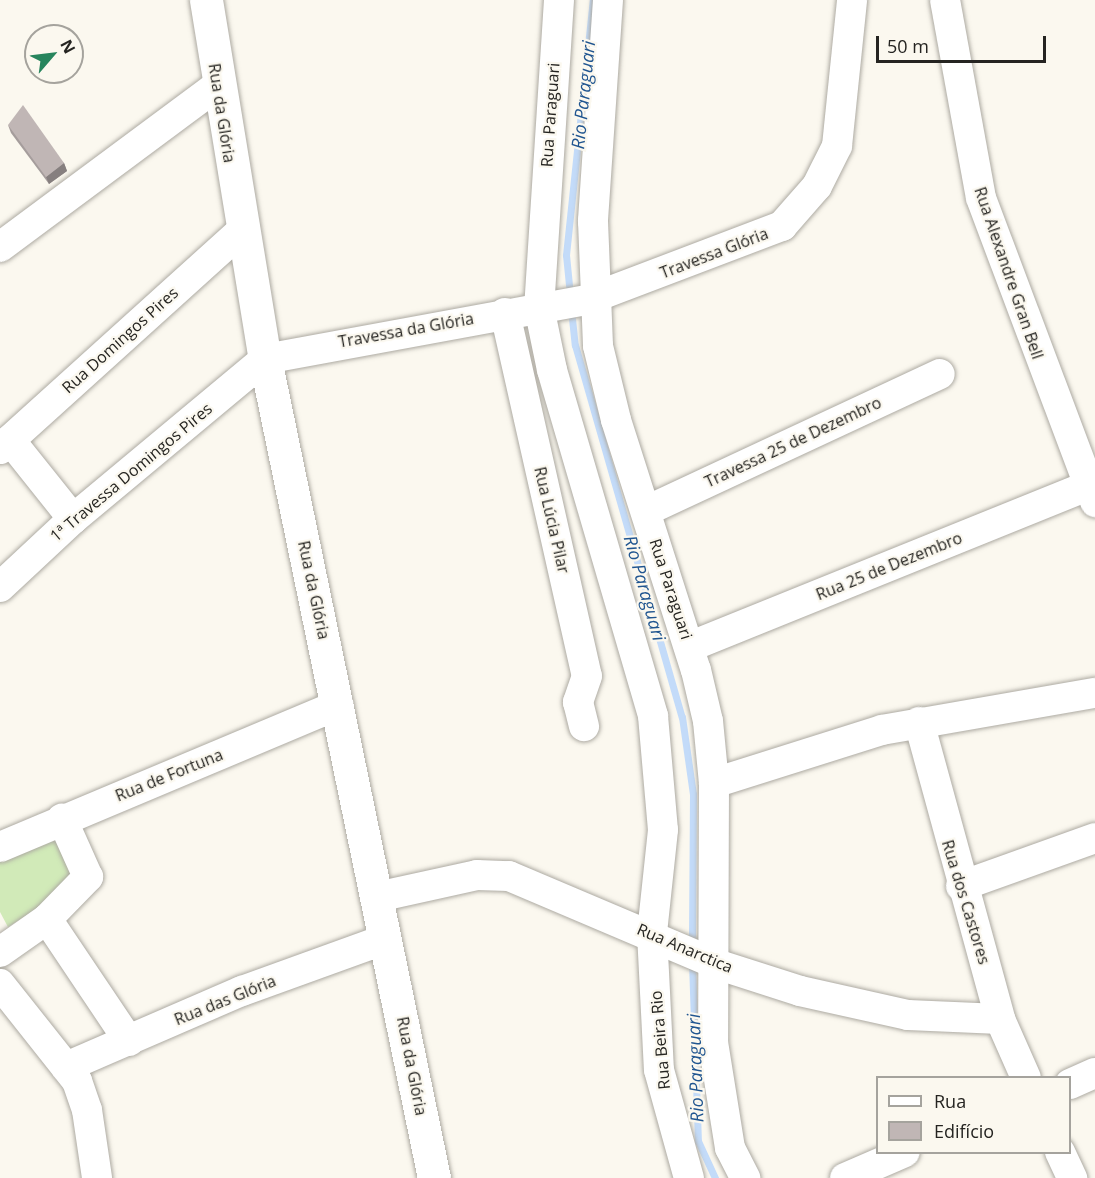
<!DOCTYPE html>
<html>
<head>
<meta charset="utf-8">
<style>
  body { margin:0 }
  #map { position:relative; width:1095px; height:1178px; overflow:hidden; background:#fbf8ef; font-family:"Open Sans",sans-serif }
  div>[style] { position:absolute }
  [style*='--x'] { left:calc(var(--x)*1px); top:calc(var(--y)*1px); width:calc(var(--w)*1px); rotate:calc(var(--a)*1deg) }
  .green>* { inset:0; background:#d1eab8 }
  .stream>* { height:7px; margin:-3.5px; padding:0 3.5px; transform-origin:3.5px; border-radius:3.5px; background:#c3dbf9 }
  .roads { filter:drop-shadow(0 0 2px #adaaa2) drop-shadow(0 0 2px #adaaa2) }
  .minor>* { height:30px; margin:-15px; padding:0 15px; transform-origin:15px; border-radius:15px; background:#fff }
  .major>* { height:33px; margin:-16.5px; padding:0 16.5px; transform-origin:16.5px; border-radius:16.5px; background:#fff }
  .wall>* { inset:0; background:#a59d9c }
  .shaded-wall>* { inset:0; background:#867f7f }
  .building>* { inset:0; background:#c0b6b5 }
  span { translate:-50% -50%; white-space:nowrap; text-align:center; line-height:1.15; -webkit-text-stroke:4.5px #fbf8ef; paint-order:stroke }
  .street-label { font-size:16px; color:#252421 }
  .water-label { font-size:18px; color:#205590; font-style:italic }
  .legend { position:absolute; left:876px; top:1076px; width:195px; height:78px; box-sizing:border-box; background:#fbf8ef; border:2px solid #a5a39d; margin:0; padding:8px 10px; list-style:none; font-size:18px; color:#252421 }
  .legend li { display:flex; align-items:center; gap:12px; height:30px }
  .legend b { width:30px; border:2px solid #a5a39d }
  .north { position:absolute; left:24px; top:24px; width:60px; height:60px; box-sizing:border-box; background:#fbf8ef; border:2px solid #a5a39d; border-radius:50%; rotate:62deg; font-size:16px; font-weight:700; line-height:24px; text-align:center; color:#252421 }
  .north::after { content:''; display:block; margin:auto; width:21px; height:27px; background:#27855d; clip-path:polygon(50% 0,100% 100%,50% 72%,0 100%) }
  .scale { position:absolute; left:876px; top:36px; width:170px; height:27px; box-sizing:border-box; border:3px solid #252421; border-top:0; padding-left:8px; font-size:18px; line-height:21px; white-space:nowrap; color:#252421; -webkit-text-stroke:4px #fbf8ef; paint-order:stroke }
</style>
</head>
<body>
<div id="map">
  <div class="green">
    <i style="clip-path:polygon(55px 834px,74px 874px,69px 889px,8px 927px,0 912px,0 860px)"></i>
  </div>
  <div class="stream">
    <i style="--x:570;--y:295;--w:40;--a:-95.7"></i>
    <i style="--x:566;--y:255;--w:256;--a:-84"></i>
    <i style="--x:571;--y:309;--w:36;--a:84"></i>
    <i style="--x:575;--y:345;--w:387;--a:74"></i>
    <i style="--x:682;--y:717;--w:78;--a:81.9"></i>
    <i style="--x:693;--y:794;--w:151;--a:90.4"></i>
    <i style="--x:692;--y:962;--w:179;--a:88.1"></i>
    <i style="--x:698;--y:1141;--w:41;--a:65.3"></i>
  </div>
  <div class="roads">
    <div class="minor">
      <i style="--x:559;--y:0;--w:308;--a:93.7"></i>
      <i style="--x:539;--y:307;--w:64;--a:78.3"></i>
      <i style="--x:552;--y:370;--w:360;--a:73.7"></i>
      <i style="--x:653;--y:716;--w:114;--a:85"></i>
      <i style="--x:663;--y:830;--w:104;--a:96.1"></i>
      <i style="--x:652;--y:933;--w:137;--a:87.1"></i>
      <i style="--x:659;--y:1070;--w:112;--a:74.5"></i>
      <i style="--x:608;--y:0;--w:222;--a:93.9"></i>
      <i style="--x:593;--y:221;--w:125;--a:87.7"></i>
      <i style="--x:598;--y:346;--w:76;--a:76.3"></i>
      <i style="--x:616;--y:420;--w:262;--a:72.3"></i>
      <i style="--x:696;--y:670;--w:52;--a:76.8"></i>
      <i style="--x:708;--y:721;--w:62;--a:84.5"></i>
      <i style="--x:714;--y:783;--w:259;--a:90.2"></i>
      <i style="--x:713;--y:1042;--w:107;--a:80.9"></i>
      <i style="--x:730;--y:1148;--w:34;--a:63"></i>
      <i style="--x:945;--y:0;--w:201;--a:79.7"></i>
      <i style="--x:981;--y:198;--w:325;--a:69.4"></i>
      <i style="--x:0;--y:247;--w:270;--a:-36.6"></i>
      <i style="--x:505;--y:313;--w:372;--a:77.3"></i>
      <i style="--x:587;--y:676;--w:28;--a:109"></i>
      <i style="--x:578;--y:702;--w:25;--a:76"></i>
      <i style="--x:10;--y:440;--w:101;--a:51.4"></i>
      <i style="--x:0;--y:449;--w:325;--a:-42.1"></i>
      <i style="--x:646;--y:511;--w:324;--a:-25"></i>
      <i style="--x:0;--y:587;--w:100;--a:-43"></i>
      <i style="--x:73;--y:519;--w:250;--a:-39.8"></i>
      <i style="--x:265;--y:359;--w:327;--a:-10.4"></i>
      <i style="--x:587;--y:300;--w:209;--a:-20.8"></i>
      <i style="--x:782;--y:226;--w:53;--a:-48.8"></i>
      <i style="--x:817;--y:186;--w:45;--a:-63.4"></i>
      <i style="--x:837;--y:146;--w:147;--a:-84.1"></i>
      <i style="--x:689;--y:647;--w:432;--a:-22"></i>
      <i style="--x:919;--y:722;--w:308;--a:74.7"></i>
      <i style="--x:1000;--y:1019;--w:64;--a:66.2"></i>
      <i style="--x:714;--y:783;--w:176;--a:-17.5"></i>
      <i style="--x:882;--y:730;--w:216;--a:-9.9"></i>
      <i style="--x:0;--y:847;--w:367;--a:-22.8"></i>
      <i style="--x:961;--y:886;--w:142;--a:-19.7"></i>
      <i style="--x:377;--y:897;--w:102;--a:-12.4"></i>
      <i style="--x:477;--y:875;--w:32;--a:2"></i>
      <i style="--x:509;--y:876;--w:225;--a:23"></i>
      <i style="--x:716;--y:964;--w:88;--a:17.8"></i>
      <i style="--x:800;--y:991;--w:111;--a:12.5"></i>
      <i style="--x:908;--y:1015;--w:92;--a:2.5"></i>
      <i style="--x:47;--y:919;--w:147;--a:56.1"></i>
      <i style="--x:0;--y:952;--w:57;--a:-35.1"></i>
      <i style="--x:47;--y:919;--w:59;--a:-45.7"></i>
      <i style="--x:88;--y:877;--w:64;--a:-114.1"></i>
      <i style="--x:0;--y:984;--w:124;--a:51.6"></i>
      <i style="--x:77;--y:1081;--w:31;--a:71"></i>
      <i style="--x:87;--y:1110;--w:69;--a:81.6"></i>
      <i style="--x:66;--y:1067;--w:192;--a:-23.4"></i>
      <i style="--x:242;--y:991;--w:153;--a:-19.9"></i>
      <i style="--x:1070;--y:1084;--w:27;--a:-24"></i>
      <i style="--x:1060;--y:1152;--w:29;--a:65"></i>
      <i style="--x:845;--y:1178;--w:65;--a:-23.4"></i>
    </div>
    <div class="major">
      <i style="--x:206;--y:0;--w:364;--a:80.7"></i>
      <i style="--x:265;--y:359;--w:836;--a:78.34"></i>
    </div>
  </div>
  <div class="wall">
    <i style="clip-path:polygon(8px 125px,64px 163px,67px 171px,49px 184px,11px 133px)"></i>
  </div>
  <div class="shaded-wall">
    <i style="clip-path:polygon(64px 163px,67px 171px,49px 184px,46px 177px)"></i>
  </div>
  <div class="building">
    <i style="clip-path:polygon(23px 105px,64px 163px,46px 177px,8px 125px)"></i>
  </div>
  <div class="street-label">
    <span style="left:222px;top:113px;rotate:81deg">Rua da Glória</span>
    <span style="left:550px;top:115px;rotate:-86deg">Rua Paraguari</span>
    <span style="left:714px;top:253px;rotate:-21deg">Travessa Glória</span>
    <span style="left:1009px;top:273px;rotate:71deg">Rua Alexandre Gran Bell</span>
    <span style="left:406px;top:330px;rotate:-10deg">Travessa da Glória</span>
    <span style="left:120px;top:340px;rotate:-42deg">Rua Domingos Pires</span>
    <span style="left:793px;top:442px;rotate:-25deg">Travessa 25 de Dezembro</span>
    <span style="left:131px;top:472px;rotate:-40deg">1ª Travessa Domingos Pires</span>
    <span style="left:552px;top:520px;rotate:77deg">Rua Lúcia Pilar</span>
    <span style="left:889px;top:566px;rotate:-22deg">Rua 25 de Dezembro</span>
    <span style="left:671px;top:589px;rotate:72deg">Rua Paraguari</span>
    <span style="left:314px;top:590px;rotate:78deg">Rua da Glória</span>
    <span style="left:169px;top:775px;rotate:-22deg">Rua de Fortuna</span>
    <span style="left:966px;top:902px;rotate:73deg">Rua dos Castores</span>
    <span style="left:685px;top:948px;rotate:23deg">Rua Anarctica</span>
    <span style="left:225px;top:1000px;rotate:-22deg">Rua das Glória</span>
    <span style="left:660px;top:1040px;rotate:-95deg">Rua Beira Rio</span>
    <span style="left:412px;top:1066px;rotate:79deg">Rua da Glória</span>
  </div>
  <div class="water-label">
    <span style="left:583px;top:95px;rotate:-84deg">Rio Paraguari</span>
    <span style="left:645px;top:588px;rotate:74deg">Rio Paraguari</span>
    <span style="left:695px;top:1068px;rotate:-92deg">Rio Paraguari</span>
  </div>
  <ul class="legend">
  <li><b style="height:8px;background:#fff"></b>Rua</li>
  <li><b style="height:16px;background:#c0b6b5"></b>Edifício</li>
  </ul>
  <div class="north">N</div>
  <div class="scale">50 m</div>
</div>
</body>
</html>
